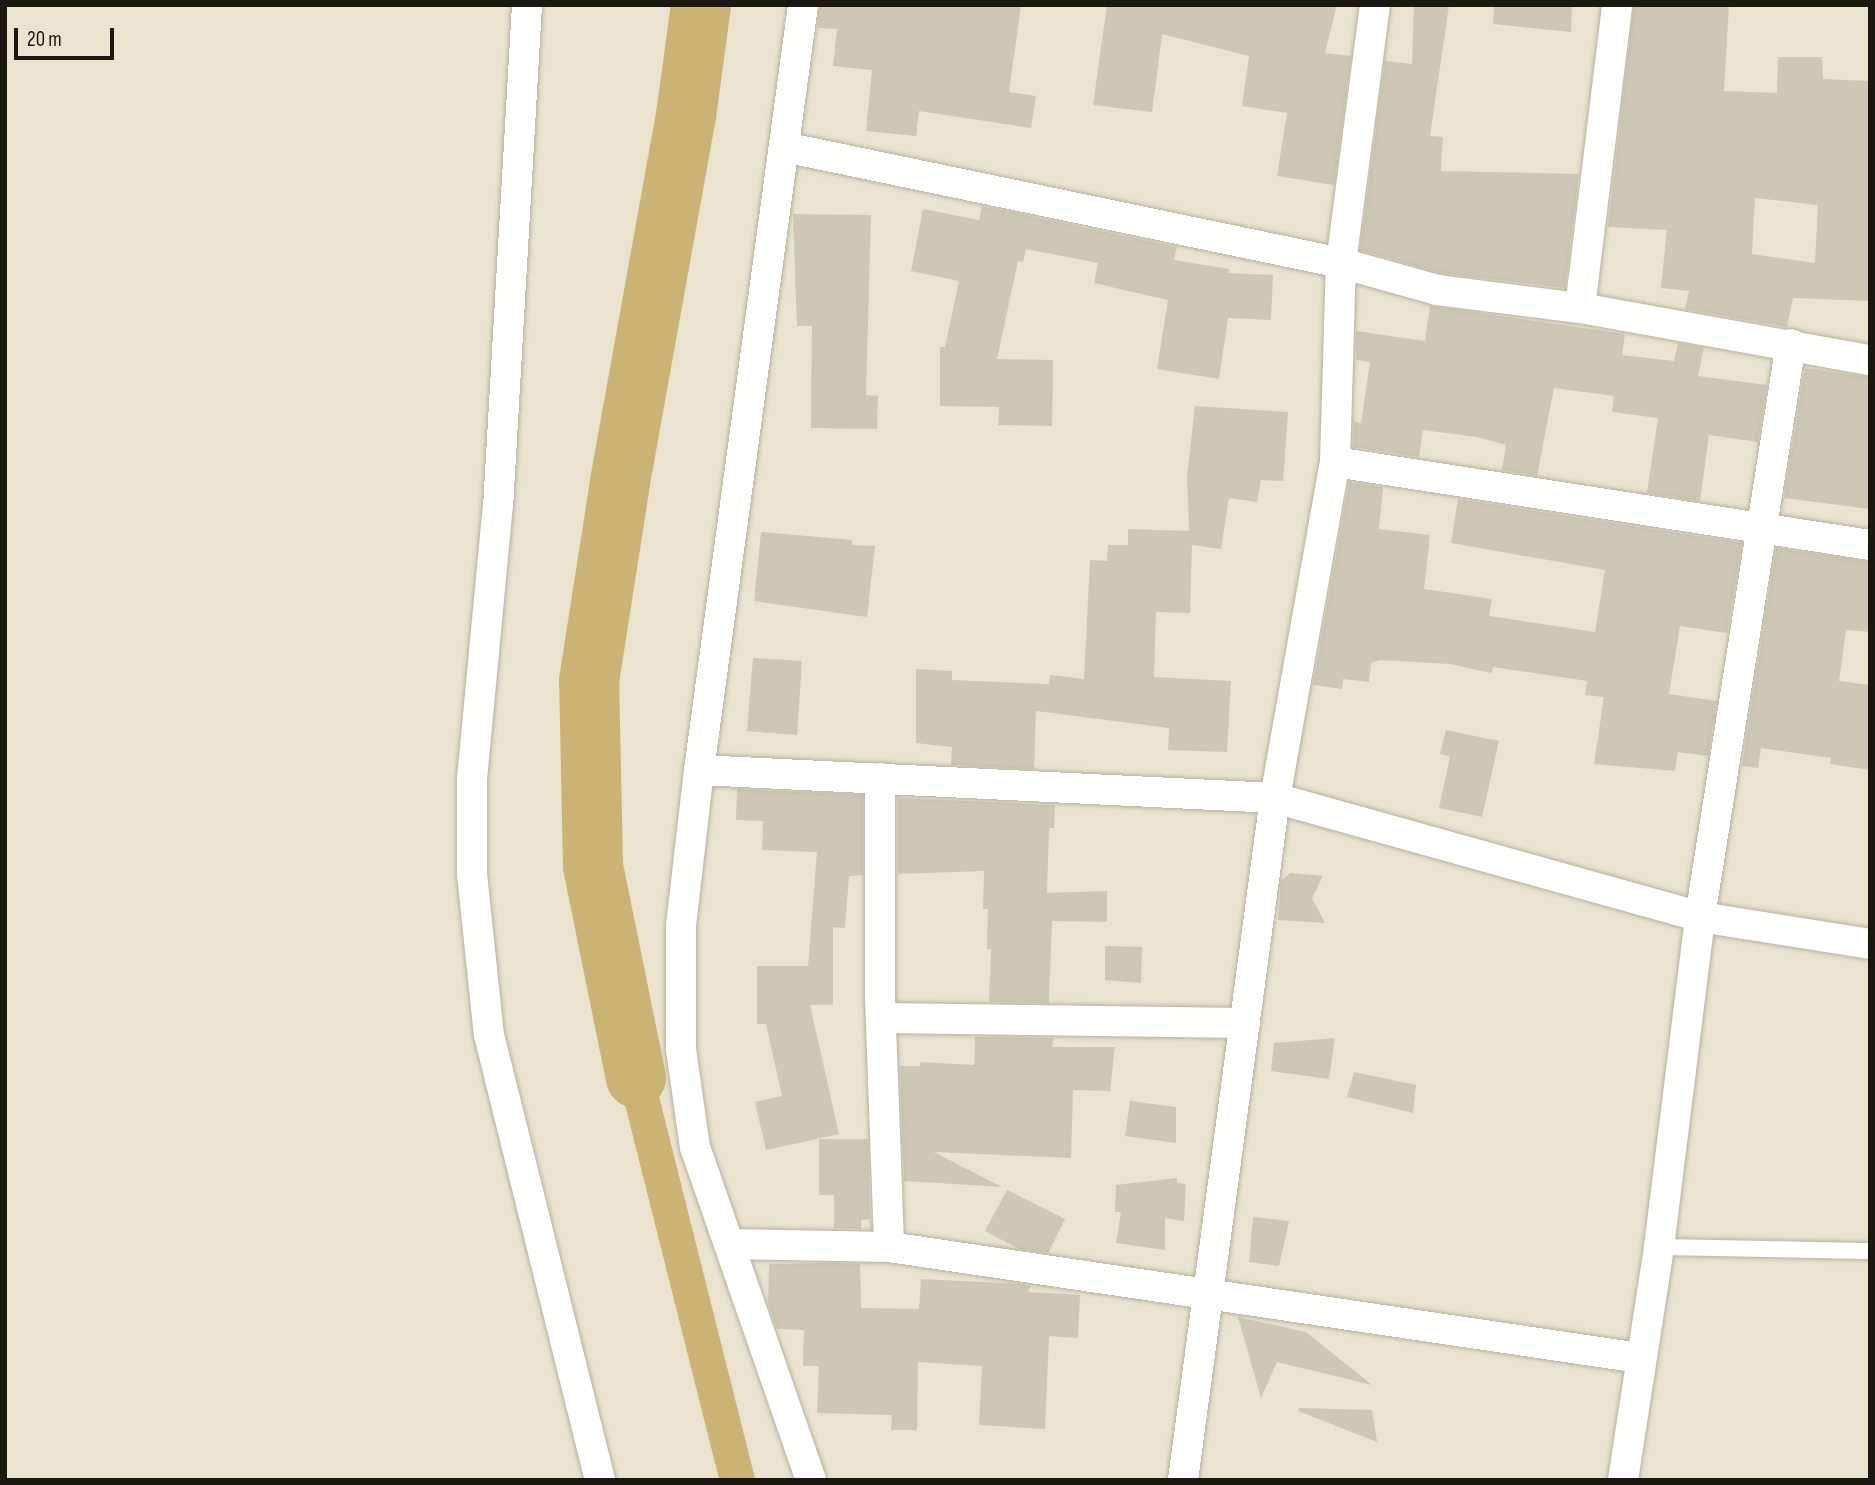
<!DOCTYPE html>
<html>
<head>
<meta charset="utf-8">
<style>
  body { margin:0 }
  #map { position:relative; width:1875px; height:1485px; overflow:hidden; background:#eae3d0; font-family:"Sofia Sans Condensed",sans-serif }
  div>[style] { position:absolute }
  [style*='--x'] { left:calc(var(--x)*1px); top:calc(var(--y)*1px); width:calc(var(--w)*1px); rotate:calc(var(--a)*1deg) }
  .canal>* { height:35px; margin:-17.5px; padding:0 17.5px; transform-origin:17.5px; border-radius:17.5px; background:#cbb275 }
  .river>* { height:60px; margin:-30px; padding:0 30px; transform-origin:30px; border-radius:30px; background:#cbb275 }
  .building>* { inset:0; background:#cec7b5 }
  .roads { filter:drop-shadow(0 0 2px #b8b19f) drop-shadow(0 0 2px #b8b19f) }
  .lane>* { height:16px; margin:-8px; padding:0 8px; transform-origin:8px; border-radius:8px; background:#fff }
  .street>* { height:30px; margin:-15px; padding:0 15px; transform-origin:15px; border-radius:15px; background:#fff }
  span { translate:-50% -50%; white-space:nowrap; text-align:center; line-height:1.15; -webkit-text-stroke:6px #eae3d0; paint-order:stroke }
  .frame { position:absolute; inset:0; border:7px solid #1a1811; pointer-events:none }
  .scale { position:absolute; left:14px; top:28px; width:100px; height:32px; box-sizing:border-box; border:4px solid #1a1811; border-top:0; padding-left:9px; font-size:21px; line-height:24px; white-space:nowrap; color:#1a1811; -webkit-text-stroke:5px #eae3d0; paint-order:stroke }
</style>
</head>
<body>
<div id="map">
  <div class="canal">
    <i style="--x:636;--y:1078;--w:414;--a:75.9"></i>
  </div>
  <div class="river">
    <i style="--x:636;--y:1078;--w:216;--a:-101.5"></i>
    <i style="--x:593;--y:866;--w:185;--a:-91.2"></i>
    <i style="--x:589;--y:681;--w:201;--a:-81.1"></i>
    <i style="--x:620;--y:482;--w:372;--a:-79.8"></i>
    <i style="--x:686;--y:116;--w:112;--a:-82.3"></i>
  </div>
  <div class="building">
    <i style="clip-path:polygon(820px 5px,1021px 5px,1009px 92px,1036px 96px,1031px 128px,919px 111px,916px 136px,866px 131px,872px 70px,833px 66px,837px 29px,818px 28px)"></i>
    <i style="clip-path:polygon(1107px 5px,1337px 5px,1325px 53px,1351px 56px,1334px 185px,1277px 176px,1287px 113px,1242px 106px,1249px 56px,1162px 34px,1152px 112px,1093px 105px)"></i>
    <i style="clip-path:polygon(1414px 5px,1449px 5px,1430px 136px,1443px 137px,1441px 171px,1579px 174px,1565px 288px,1440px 273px,1360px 250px,1385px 61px,1412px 64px)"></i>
    <i style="clip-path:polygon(1494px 5px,1572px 5px,1571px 32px,1493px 24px)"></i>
    <i style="clip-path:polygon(evenodd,1634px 5px,1729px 5px,1724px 91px,1777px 93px,1778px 57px,1822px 57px,1823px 79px,1870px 81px,1870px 301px,1793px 298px,1787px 327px,1685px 309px,1689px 291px,1661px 288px,1667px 230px,1608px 227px,1634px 5px,1755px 198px,1818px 205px,1815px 263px,1752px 254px,1755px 198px)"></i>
    <i style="clip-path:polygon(982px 206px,1177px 247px,1174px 260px,1229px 269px,1228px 273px,1273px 275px,1271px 320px,1228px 318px,1219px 379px,1157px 369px,1168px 300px,1094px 283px,1098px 263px,1026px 249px,1023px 262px,1018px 261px,997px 359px,1053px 360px,1052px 426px,998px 425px,999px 407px,940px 406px,940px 347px,945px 347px,959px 281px,911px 271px,923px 209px,979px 220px)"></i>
    <i style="clip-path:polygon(793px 214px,871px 215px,866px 395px,878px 396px,877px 429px,811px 428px,812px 326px,797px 326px)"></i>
    <i style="clip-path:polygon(1430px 306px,1625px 334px,1622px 355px,1674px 361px,1678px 343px,1704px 348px,1698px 376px,1767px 385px,1758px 442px,1709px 435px,1700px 501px,1647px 493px,1658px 418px,1612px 412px,1614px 396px,1554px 388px,1537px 476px,1502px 470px,1506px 445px,1477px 437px,1423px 430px,1419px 457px,1353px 447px,1354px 422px,1361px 423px,1370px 362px,1356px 360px,1356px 331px,1425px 341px)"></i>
    <i style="clip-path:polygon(1805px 368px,1870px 377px,1870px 509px,1784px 498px)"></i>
    <i style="clip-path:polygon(1195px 406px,1288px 412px,1283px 481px,1261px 480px,1257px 502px,1229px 498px,1221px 549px,1192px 545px,1190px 613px,1156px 612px,1154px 677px,1231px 681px,1227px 752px,1168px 750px,1169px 728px,1036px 711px,1034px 769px,951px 765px,952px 747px,916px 743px,916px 669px,952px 671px,952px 680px,1049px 684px,1050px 675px,1084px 679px,1090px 560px,1107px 561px,1108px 545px,1128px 545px,1128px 529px,1189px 531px,1187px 476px)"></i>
    <i style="clip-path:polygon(1349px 482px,1383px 487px,1379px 529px,1430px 535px,1424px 589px,1492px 599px,1489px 616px,1595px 632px,1605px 570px,1451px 543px,1458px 499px,1742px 543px,1727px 633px,1680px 626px,1669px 694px,1717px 701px,1708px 756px,1678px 752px,1675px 771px,1594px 764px,1604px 697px,1585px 695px,1587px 681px,1493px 667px,1492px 673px,1449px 664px,1380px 660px,1371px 663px,1369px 682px,1343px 679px,1342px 689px,1313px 685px)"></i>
    <i style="clip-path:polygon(761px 532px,852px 540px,852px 545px,875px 546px,867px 617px,754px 601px)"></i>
    <i style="clip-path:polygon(1776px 548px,1870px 562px,1870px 632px,1846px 630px,1839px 681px,1870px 685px,1870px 770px,1830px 764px,1831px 758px,1761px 748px,1758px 768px,1742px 766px)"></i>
    <i style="clip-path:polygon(753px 658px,802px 661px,797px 735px,747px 731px)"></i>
    <i style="clip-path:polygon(1446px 730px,1499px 741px,1482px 817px,1439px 808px,1450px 757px,1440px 754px)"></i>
    <i style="clip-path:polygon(737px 789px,863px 795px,863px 875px,849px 876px,845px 928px,833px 927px,833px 1005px,810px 1005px,839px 1134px,766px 1150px,755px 1102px,782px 1096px,766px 1024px,757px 1024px,757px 966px,808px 966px,817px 852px,762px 850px,763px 821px,736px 820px)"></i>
    <i style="clip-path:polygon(898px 798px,1055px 805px,1054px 828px,1049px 828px,1047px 893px,1107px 891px,1107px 922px,1052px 921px,1049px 1003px,989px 1002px,991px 949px,987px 949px,988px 909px,983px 909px,984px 871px,898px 874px)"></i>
    <i style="clip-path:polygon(1290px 873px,1323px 876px,1312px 898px,1325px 923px,1278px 920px,1281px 881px)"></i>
    <i style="clip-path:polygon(1105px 946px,1142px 947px,1141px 983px,1105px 980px)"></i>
    <i style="clip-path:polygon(975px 1037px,1053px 1038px,1052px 1047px,1115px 1047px,1110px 1091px,1073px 1090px,1071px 1158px,934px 1152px,1002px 1187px,904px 1181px,900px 1066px,920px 1066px,920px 1062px,974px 1065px)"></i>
    <i style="clip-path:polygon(1335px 1038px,1329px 1079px,1271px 1071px,1274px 1043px)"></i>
    <i style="clip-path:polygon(1354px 1072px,1416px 1085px,1413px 1113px,1347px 1097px)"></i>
    <i style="clip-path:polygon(1130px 1101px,1176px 1107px,1176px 1143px,1125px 1136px)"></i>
    <i style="clip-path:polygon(819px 1139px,868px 1139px,870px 1219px,861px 1220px,861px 1229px,834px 1228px,834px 1195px,819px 1195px)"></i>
    <i style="clip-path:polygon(1177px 1178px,1177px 1183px,1186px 1184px,1184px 1221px,1165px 1218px,1165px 1250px,1116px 1243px,1121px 1212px,1115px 1212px,1116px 1185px)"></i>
    <i style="clip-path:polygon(1007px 1190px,1065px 1219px,1048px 1253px,1019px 1249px,985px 1231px)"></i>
    <i style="clip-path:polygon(1253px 1217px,1289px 1221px,1279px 1266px,1249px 1262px)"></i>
    <i style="clip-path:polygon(834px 1263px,860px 1264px,861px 1308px,919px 1309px,921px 1279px,1021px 1284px,1031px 1286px,1028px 1292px,1080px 1295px,1078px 1338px,1049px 1336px,1045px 1429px,979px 1425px,982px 1366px,918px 1362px,917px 1430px,891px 1430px,892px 1415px,817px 1413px,819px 1366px,803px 1366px,804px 1330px,777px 1329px,768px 1303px,769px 1264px)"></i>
    <i style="clip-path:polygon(1238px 1317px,1306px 1332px,1372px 1385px,1277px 1362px,1261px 1398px)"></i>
    <i style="clip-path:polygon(1299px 1408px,1372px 1410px,1377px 1442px,1298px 1411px)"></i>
  </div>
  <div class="roads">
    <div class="lane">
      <i style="--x:1659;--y:1247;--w:211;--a:1.1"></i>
    </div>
    <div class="street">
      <i style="--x:527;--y:5;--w:500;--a:93.3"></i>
      <i style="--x:498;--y:504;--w:275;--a:95.4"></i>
      <i style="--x:472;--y:778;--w:96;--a:90"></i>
      <i style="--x:472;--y:874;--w:162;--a:84"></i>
      <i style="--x:489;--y:1035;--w:459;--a:76"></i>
      <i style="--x:803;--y:5;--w:772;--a:97.74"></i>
      <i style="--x:699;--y:770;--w:156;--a:96.6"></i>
      <i style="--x:681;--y:925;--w:124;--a:90"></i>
      <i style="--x:681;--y:1049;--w:99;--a:81.9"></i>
      <i style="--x:695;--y:1147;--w:353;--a:70.8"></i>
      <i style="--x:784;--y:147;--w:569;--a:11.76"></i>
      <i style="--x:1341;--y:263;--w:100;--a:15.7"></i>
      <i style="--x:1437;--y:290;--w:144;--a:7.2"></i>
      <i style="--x:1580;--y:308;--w:295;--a:10.2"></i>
      <i style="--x:1580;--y:308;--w:305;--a:-83"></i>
      <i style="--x:1335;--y:462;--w:541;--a:8.82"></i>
      <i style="--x:699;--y:770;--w:577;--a:2.78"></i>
      <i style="--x:1275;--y:798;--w:441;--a:15.6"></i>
      <i style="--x:1700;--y:917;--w:172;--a:9"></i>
      <i style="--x:880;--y:778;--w:220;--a:90"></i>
      <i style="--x:880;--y:998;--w:249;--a:87.9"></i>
      <i style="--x:881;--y:1018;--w:364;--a:0.8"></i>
      <i style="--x:730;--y:1244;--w:159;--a:1.1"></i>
      <i style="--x:889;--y:1247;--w:759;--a:8.41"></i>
      <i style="--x:1183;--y:1480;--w:688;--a:-82.32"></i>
      <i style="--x:1275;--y:798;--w:341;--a:-79.9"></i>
      <i style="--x:1335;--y:462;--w:199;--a:-88.3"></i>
      <i style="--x:1341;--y:263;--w:260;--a:-82.5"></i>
      <i style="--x:1623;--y:1480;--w:236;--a:-81.2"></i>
      <i style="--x:1659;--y:1247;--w:333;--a:-82.9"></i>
      <i style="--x:1700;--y:917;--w:580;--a:-80.98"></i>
    </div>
  </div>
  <div class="frame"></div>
  <div class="scale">20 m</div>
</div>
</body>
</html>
